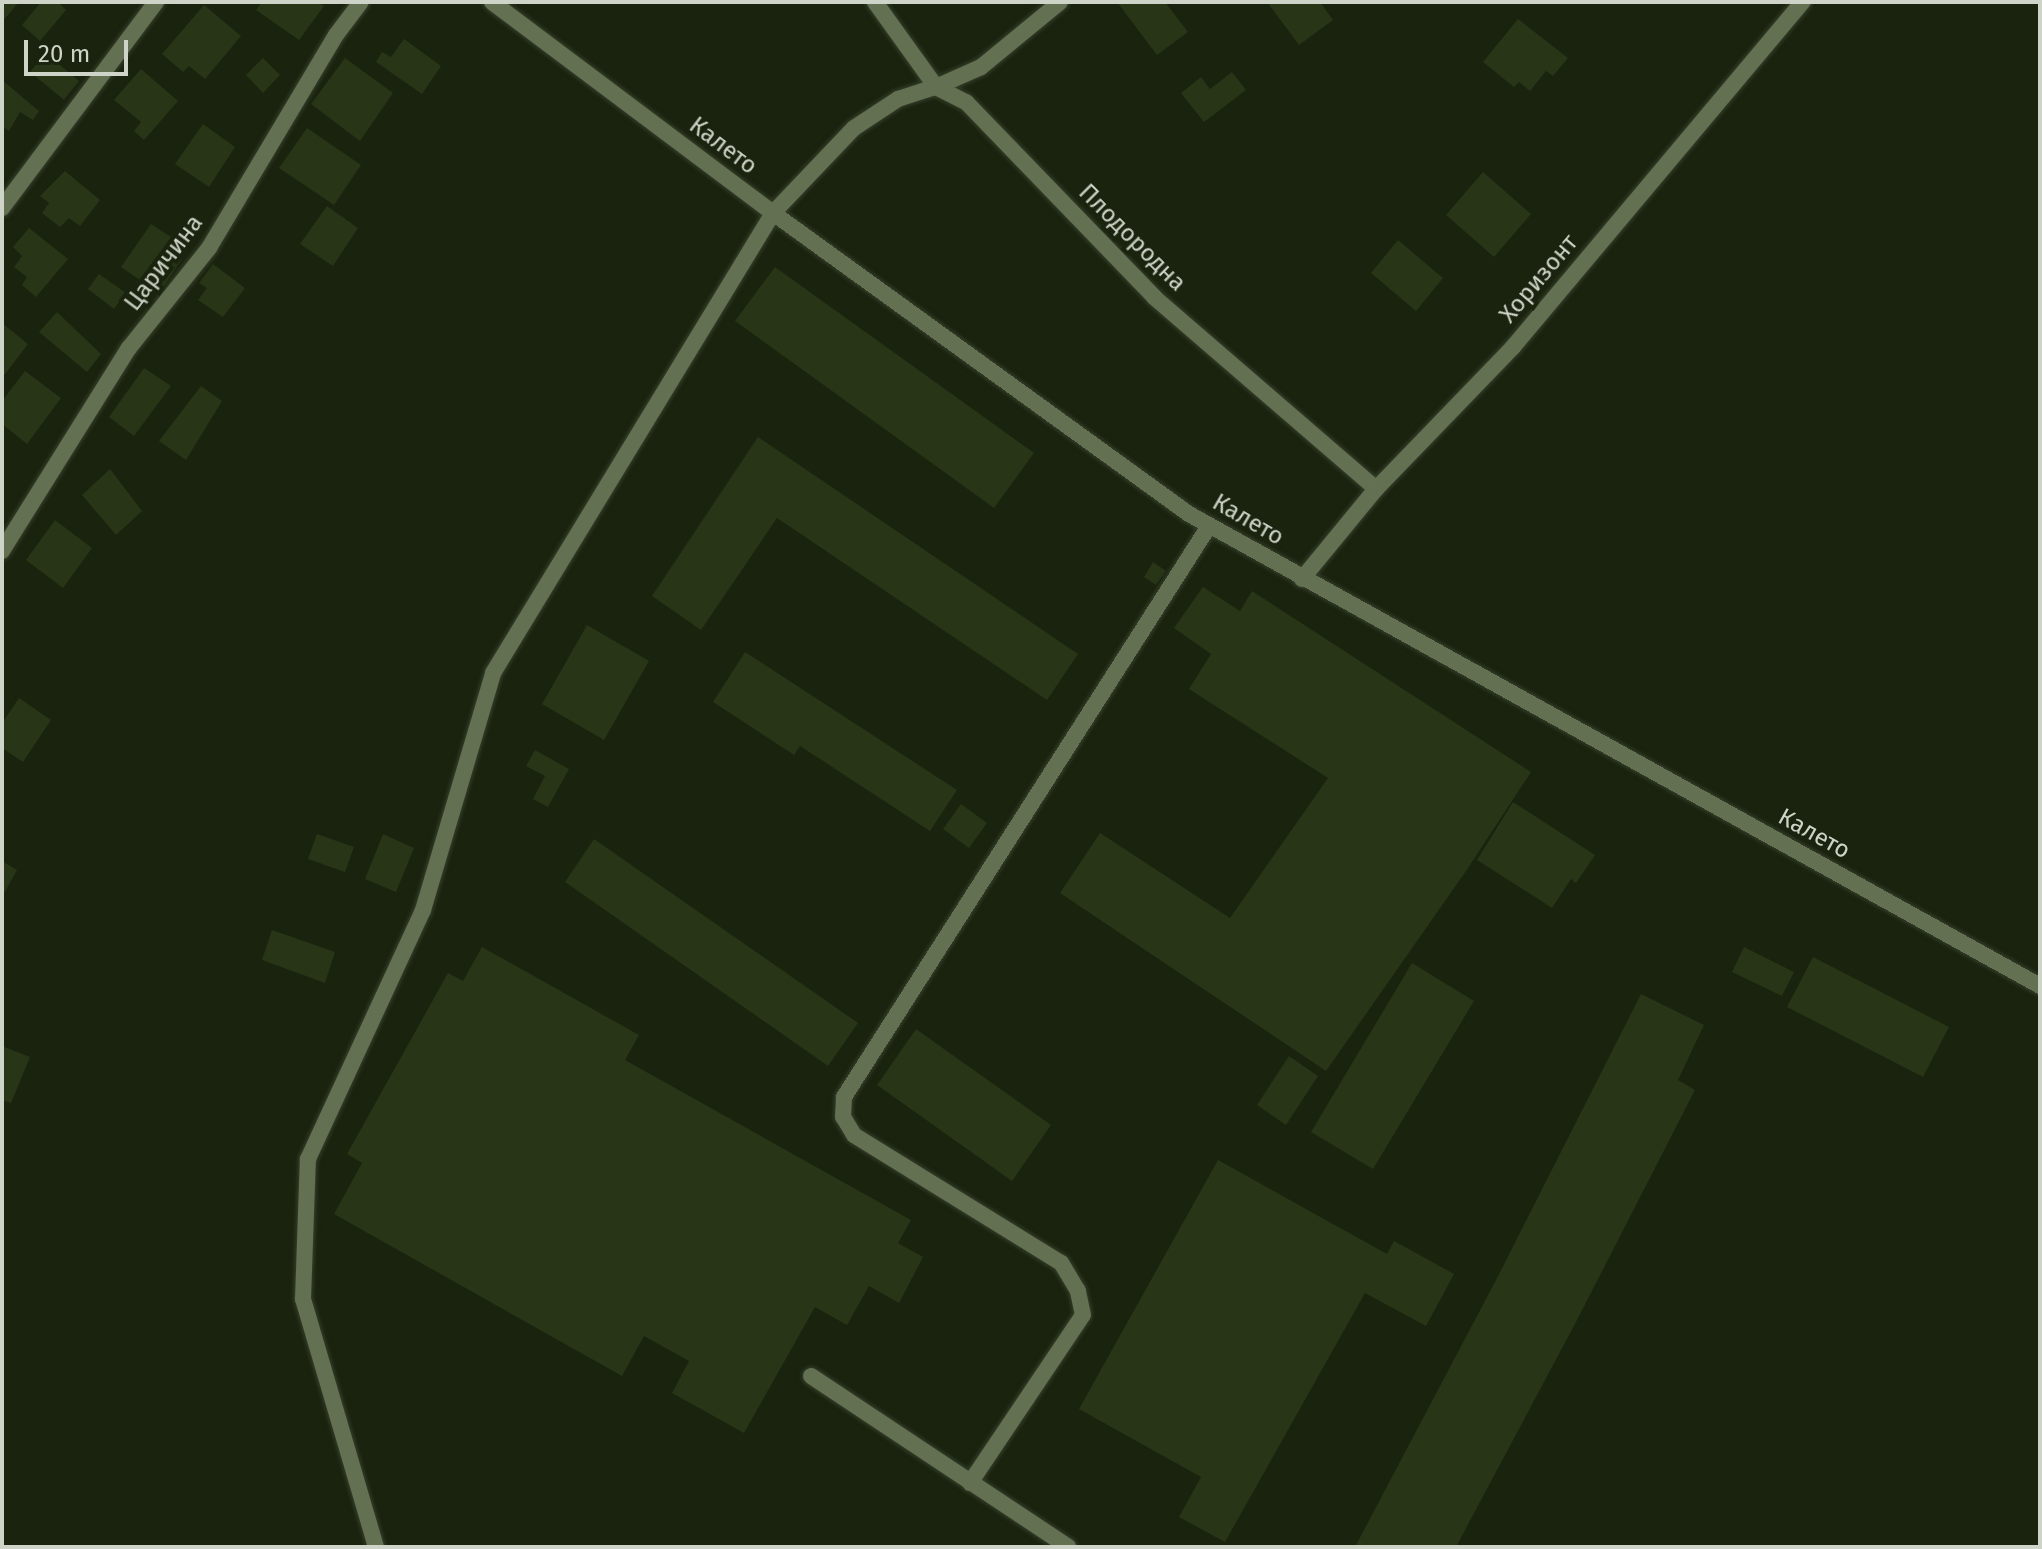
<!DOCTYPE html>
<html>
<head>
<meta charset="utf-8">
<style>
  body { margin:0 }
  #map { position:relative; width:2042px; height:1549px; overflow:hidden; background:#1a230e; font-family:"Fira Sans",sans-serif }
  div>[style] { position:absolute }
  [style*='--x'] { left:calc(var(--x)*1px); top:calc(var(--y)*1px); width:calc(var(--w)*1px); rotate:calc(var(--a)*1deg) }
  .building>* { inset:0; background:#283517 }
  .roads { filter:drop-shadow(0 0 2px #373f2c) drop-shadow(0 0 2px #373f2c) }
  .lane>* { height:16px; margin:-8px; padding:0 8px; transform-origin:8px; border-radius:8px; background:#637152 }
  .street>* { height:16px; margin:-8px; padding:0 8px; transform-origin:8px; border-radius:8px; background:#637152 }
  span { translate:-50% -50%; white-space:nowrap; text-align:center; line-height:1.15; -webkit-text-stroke:8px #1a230e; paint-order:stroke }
  .street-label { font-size:24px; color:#ced4c7 }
  .frame { position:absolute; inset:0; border:4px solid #ced4c7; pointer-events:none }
  .scale { position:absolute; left:24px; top:40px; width:104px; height:36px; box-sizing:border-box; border:4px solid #ced4c7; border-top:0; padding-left:10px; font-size:24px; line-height:28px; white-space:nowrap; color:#ced4c7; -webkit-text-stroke:6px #1a230e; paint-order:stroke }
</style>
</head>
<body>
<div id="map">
  <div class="building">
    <i style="clip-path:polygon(2px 2px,19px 2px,2px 22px)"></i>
    <i style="clip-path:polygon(41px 2px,58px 2px,66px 10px,40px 41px,22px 25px)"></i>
    <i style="clip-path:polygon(262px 2px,318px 2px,324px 6px,299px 40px,256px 10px)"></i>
    <i style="clip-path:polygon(1117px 2px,1165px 2px,1188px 32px,1157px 55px)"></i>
    <i style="clip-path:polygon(1267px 2px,1320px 2px,1333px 20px,1299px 45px)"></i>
    <i style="clip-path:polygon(204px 5px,241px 36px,205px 79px,189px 66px,183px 72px,162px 54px)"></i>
    <i style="clip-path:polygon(1518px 19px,1568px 58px,1553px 76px,1546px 71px,1530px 91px,1519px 82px,1514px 87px,1483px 62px)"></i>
    <i style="clip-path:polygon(404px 39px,441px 66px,422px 94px,376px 62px,382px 52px,391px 57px)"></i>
    <i style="clip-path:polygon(46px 53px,79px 81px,64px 100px,30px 72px)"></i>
    <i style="clip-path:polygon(263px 58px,280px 75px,263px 93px,246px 75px)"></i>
    <i style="clip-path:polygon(345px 58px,393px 93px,360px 141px,311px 104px)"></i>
    <i style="clip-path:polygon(141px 69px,178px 101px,144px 140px,134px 131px,141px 122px,114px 100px)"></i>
    <i style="clip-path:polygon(1232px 72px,1246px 90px,1204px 122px,1181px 93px,1201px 77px,1210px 89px)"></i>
    <i style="clip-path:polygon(2px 80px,39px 111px,33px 120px,20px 112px,9px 131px,2px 126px)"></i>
    <i style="clip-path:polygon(203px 124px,235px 147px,209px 187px,175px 164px)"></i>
    <i style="clip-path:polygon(307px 128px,361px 165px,334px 205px,279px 168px)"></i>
    <i style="clip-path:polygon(65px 171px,100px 200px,80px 226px,69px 218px,60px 227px,42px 213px,49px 203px,40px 196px)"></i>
    <i style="clip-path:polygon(1483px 172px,1531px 214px,1494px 257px,1446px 215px)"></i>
    <i style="clip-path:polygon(327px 206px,358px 228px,333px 266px,300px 244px)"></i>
    <i style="clip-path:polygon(151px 224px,171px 237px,164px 247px,182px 259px,159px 293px,121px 267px)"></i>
    <i style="clip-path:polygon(29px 228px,68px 259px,36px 297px,22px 285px,27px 277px,14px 267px,22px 256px,13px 247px)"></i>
    <i style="clip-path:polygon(1398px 240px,1443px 278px,1416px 311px,1371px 273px)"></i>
    <i style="clip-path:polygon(213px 264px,245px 288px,223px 317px,198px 300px,207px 288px,199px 283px)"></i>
    <i style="clip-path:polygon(775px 267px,1034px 453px,994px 508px,735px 321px)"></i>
    <i style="clip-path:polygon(99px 274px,126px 293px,114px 309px,88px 289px)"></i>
    <i style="clip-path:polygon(57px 312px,101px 354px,87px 372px,39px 332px)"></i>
    <i style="clip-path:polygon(2px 323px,28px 344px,2px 378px)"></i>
    <i style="clip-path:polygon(144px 368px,171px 386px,134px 436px,109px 417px)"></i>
    <i style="clip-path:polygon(25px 371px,61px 398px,27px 444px,2px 424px,2px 401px)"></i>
    <i style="clip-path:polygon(201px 386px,222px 401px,186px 460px,159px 441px)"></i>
    <i style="clip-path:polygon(758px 437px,1078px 654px,1047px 700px,777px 518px,701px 630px,652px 596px)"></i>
    <i style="clip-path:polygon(110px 469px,142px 511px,116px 535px,82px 495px)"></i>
    <i style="clip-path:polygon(55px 520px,92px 548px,63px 588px,26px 560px)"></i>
    <i style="clip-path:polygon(1153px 562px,1166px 571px,1156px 585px,1144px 577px)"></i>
    <i style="clip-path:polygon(1203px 587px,1240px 611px,1252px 591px,1531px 772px,1466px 871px,1326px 1071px,1060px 893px,1100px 833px,1230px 918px,1328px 778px,1189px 689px,1211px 654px,1174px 628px)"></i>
    <i style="clip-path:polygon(587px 625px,649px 661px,604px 740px,542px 704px)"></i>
    <i style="clip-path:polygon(745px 652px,957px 790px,930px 831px,800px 746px,794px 755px,713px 702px)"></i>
    <i style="clip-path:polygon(19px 698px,51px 720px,23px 762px,2px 748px,2px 723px)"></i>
    <i style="clip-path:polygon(535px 750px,569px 769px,548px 807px,533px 799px,545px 776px,526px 766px)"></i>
    <i style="clip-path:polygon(1513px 802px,1595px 855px,1576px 883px,1571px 879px,1552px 908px,1477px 860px)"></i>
    <i style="clip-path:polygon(961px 804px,987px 823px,969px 848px,943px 829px)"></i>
    <i style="clip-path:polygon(317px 834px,354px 847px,345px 872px,308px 859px)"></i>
    <i style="clip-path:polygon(383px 834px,414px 848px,396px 892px,365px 879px)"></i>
    <i style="clip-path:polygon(594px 839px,858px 1023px,828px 1066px,565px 882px)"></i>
    <i style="clip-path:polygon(2px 861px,17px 870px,2px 897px)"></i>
    <i style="clip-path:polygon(272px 930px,335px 952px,325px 983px,262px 960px)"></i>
    <i style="clip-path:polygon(482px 947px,639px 1035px,625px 1060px,911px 1220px,898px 1243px,923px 1257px,899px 1303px,869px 1286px,847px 1325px,815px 1307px,744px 1433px,672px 1393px,689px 1361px,644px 1336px,622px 1376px,334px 1214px,362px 1163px,347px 1154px,448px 973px,463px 981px)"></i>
    <i style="clip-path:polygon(1744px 947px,1794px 972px,1782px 996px,1732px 972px)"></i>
    <i style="clip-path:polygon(1813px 957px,1949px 1027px,1923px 1077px,1787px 1007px)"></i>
    <i style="clip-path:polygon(1412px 963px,1474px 1001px,1373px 1169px,1311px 1132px)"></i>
    <i style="clip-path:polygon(1641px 994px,1704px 1025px,1678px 1080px,1695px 1090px,1576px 1322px,1456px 1547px,1355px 1547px,1496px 1280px)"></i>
    <i style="clip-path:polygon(916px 1029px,1051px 1125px,1012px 1181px,877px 1085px)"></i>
    <i style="clip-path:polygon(2px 1046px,30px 1057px,11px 1103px,2px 1100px)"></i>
    <i style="clip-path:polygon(1289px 1056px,1318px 1076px,1286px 1125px,1257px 1105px)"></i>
    <i style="clip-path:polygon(1218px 1160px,1387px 1254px,1394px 1241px,1454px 1274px,1426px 1326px,1365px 1293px,1225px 1542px,1179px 1517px,1201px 1477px,1079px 1409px)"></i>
  </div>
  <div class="roads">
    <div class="lane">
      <i style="--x:936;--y:87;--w:34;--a:27"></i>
      <i style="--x:966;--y:102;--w:272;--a:46"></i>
      <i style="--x:1155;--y:298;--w:292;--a:40.8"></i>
      <i style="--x:811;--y:1376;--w:309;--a:33.6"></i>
      <i style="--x:970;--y:1483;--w:202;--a:-56.1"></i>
      <i style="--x:1083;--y:1315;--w:25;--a:-102"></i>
      <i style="--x:1078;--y:1291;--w:33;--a:-121"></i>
      <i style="--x:1061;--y:1263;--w:243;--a:-148.3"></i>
      <i style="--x:854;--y:1135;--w:21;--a:-121"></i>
      <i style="--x:843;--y:1117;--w:20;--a:-87"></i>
      <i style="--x:844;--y:1097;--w:678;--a:-57.41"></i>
      <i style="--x:376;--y:1547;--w:259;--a:-106.4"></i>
      <i style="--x:303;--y:1299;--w:140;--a:-88"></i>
      <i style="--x:308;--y:1159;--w:274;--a:-65.2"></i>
      <i style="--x:423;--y:910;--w:247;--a:-73.5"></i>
      <i style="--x:493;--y:673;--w:539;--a:-58.67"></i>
    </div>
    <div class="street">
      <i style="--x:492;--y:2;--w:351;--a:36.9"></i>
      <i style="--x:773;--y:213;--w:513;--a:35.89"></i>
      <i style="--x:1189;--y:514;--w:973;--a:29.01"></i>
      <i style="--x:875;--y:2;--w:105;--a:54.3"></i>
      <i style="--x:2;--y:208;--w:257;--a:-53.2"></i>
      <i style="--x:773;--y:213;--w:117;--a:-46.4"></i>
      <i style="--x:854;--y:128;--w:53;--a:-33.4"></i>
      <i style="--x:898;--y:99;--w:40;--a:-18"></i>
      <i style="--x:936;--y:87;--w:49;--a:-24"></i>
      <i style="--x:981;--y:67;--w:102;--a:-39.4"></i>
      <i style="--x:2;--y:551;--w:239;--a:-58"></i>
      <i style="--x:129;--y:348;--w:128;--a:-51.3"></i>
      <i style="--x:209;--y:248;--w:248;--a:-59.2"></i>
      <i style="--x:336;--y:35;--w:41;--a:-52.9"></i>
      <i style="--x:1302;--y:579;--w:117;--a:-50.6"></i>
      <i style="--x:1376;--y:489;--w:197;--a:-46"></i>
      <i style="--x:1513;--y:347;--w:451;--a:-50"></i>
    </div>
  </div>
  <div class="street-label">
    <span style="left:723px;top:146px;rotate:37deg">Калето</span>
    <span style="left:1132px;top:238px;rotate:45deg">Плодородна</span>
    <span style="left:164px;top:263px;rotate:-53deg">Царичина</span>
    <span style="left:1539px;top:279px;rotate:-50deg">Хоризонт</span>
    <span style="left:1248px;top:520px;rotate:30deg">Калето</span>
    <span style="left:1814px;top:834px;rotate:29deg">Калето</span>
  </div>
  <div class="frame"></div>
  <div class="scale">20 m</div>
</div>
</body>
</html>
